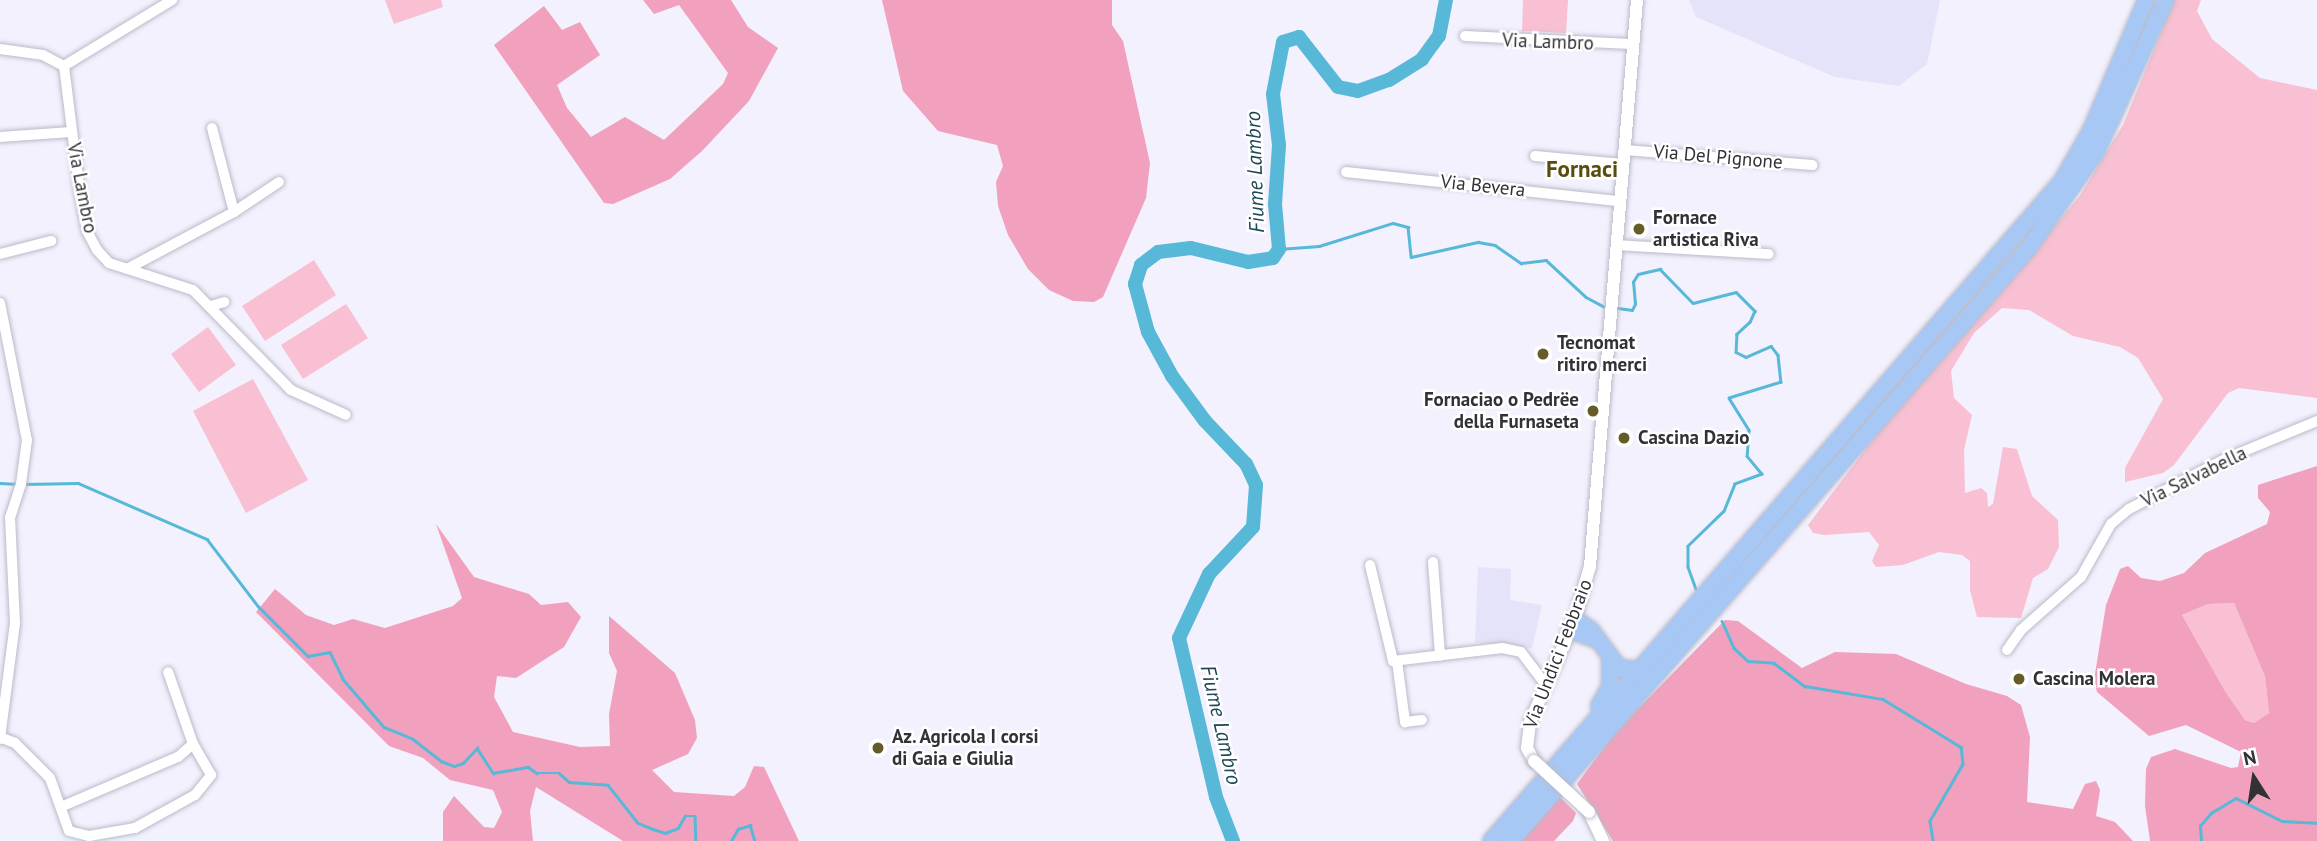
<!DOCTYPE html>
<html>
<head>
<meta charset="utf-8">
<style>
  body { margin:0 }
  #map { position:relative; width:2317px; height:841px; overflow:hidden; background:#f2f1fd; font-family:"PT Sans",sans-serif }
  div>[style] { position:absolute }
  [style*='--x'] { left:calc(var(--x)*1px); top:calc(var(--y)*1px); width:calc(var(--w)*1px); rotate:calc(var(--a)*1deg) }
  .built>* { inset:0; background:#e5e3f9 }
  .green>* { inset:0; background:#f8c0d2 }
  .forest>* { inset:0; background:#f1a1bd }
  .stream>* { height:2.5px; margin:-1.25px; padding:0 1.25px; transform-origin:1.25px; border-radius:1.25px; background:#57b8d7 }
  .river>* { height:14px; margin:-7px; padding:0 7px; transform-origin:7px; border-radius:7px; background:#57b8d7 }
  .roads { filter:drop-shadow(0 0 2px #bbbac9) drop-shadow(0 0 2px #bbbac9) }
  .minor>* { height:10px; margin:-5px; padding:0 5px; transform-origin:5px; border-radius:5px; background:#fff }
  .tertiary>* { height:12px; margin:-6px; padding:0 6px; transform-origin:6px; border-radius:6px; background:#fff }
  .trunk>* { height:16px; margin:-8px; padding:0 8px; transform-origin:8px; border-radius:8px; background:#a7c8f4 }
  .bridges { filter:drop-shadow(0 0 2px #bbbac9) drop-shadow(0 0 2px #bbbac9) }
  .tertiary-bridge>* { height:12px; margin:-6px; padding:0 6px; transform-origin:6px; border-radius:6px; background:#fff }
  .dots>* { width:19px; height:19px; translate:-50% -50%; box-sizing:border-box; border:4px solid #fff; border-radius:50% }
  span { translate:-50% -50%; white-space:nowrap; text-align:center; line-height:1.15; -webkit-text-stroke:5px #fff; paint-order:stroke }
  .street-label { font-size:19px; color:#313136 }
  .poi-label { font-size:19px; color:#313136; font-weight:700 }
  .left { translate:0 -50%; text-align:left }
  .right { translate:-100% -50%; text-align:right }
  .water-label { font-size:21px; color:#1c4755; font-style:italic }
  .quarter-label { font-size:23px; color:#584d0d; font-weight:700 }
  .north { position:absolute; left:2219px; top:743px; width:70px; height:70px; -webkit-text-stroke:5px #fff; paint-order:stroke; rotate:348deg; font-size:19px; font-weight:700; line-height:28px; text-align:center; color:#313136 }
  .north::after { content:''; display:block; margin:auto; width:24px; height:32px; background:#313136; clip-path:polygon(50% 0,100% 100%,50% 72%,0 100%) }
</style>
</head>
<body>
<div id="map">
  <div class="built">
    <i style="clip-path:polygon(1689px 0,1940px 0,1927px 64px,1899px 86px,1835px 77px,1696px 17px)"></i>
    <i style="clip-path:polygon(1478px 567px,1511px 569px,1510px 600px,1542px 605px,1532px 648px,1475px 642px)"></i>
  </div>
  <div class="green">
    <i style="clip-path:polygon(385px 0,441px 0,443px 7px,394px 24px)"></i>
    <i style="clip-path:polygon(1523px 0,1568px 0,1566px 33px,1522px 31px)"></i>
    <i style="clip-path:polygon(2174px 0,2201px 0,2197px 11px,2212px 39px,2260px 78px,2317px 90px,2317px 398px,2239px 388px,2228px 393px,2174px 465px,2163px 473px,2125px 482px,2125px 468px,2163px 399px,2138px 358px,2120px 347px,2073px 336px,2029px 310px,2002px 308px,1974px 333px,1951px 371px,1954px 398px,1972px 415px,1964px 450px,1965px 493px,1981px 488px,1987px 493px,1988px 507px,1993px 504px,2003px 447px,2017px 449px,2032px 496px,2058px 520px,2059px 547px,2048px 569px,2033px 578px,2021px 618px,1977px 617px,1970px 590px,1970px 561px,1962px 555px,1939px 552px,1903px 565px,1876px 567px,1872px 561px,1879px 545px,1869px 532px,1825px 535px,1813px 533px,1808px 525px,1877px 434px,2079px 197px,2123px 125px)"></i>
    <i style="clip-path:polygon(314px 260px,336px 295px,265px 341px,242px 306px)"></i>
    <i style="clip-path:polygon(346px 304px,368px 338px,303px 379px,281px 345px)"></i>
    <i style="clip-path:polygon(208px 327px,236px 365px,199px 392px,171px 354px)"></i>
    <i style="clip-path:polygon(253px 379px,308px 480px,246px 513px,193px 411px)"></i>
    <i style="clip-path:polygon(2234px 603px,2265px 675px,2269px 713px,2254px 723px,2245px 720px,2225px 691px,2182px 615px,2208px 604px)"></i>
  </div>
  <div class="forest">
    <i style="clip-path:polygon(643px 0,731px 0,748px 27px,778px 48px,749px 101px,702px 151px,670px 179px,613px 204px,604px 203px,494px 45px,544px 6px,562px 30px,580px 22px,600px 55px,557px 85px,567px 108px,591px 137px,625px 117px,664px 140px,723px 84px,728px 73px,679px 5px,654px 14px)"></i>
    <i style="clip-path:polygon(882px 0,1112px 0,1112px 25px,1123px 41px,1150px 163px,1146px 198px,1103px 297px,1094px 302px,1073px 301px,1049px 290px,1028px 269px,1008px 235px,998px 206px,996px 182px,1003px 166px,997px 145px,938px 131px,903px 91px)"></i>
    <i style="clip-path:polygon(evenodd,2317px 466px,2317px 841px,2150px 841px,2145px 806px,2146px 769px,2151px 757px,2175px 749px,2231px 768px,2238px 767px,2241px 752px,2186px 725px,2149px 736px,2097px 692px,2094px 680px,2106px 605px,2120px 569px,2128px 566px,2141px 578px,2160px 581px,2184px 573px,2205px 553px,2267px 524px,2270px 512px,2258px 498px,2258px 485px,2317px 466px,2234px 603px,2265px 676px,2269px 713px,2254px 723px,2245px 720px,2225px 691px,2182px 615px,2208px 604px,2234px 603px)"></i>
    <i style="clip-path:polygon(436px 524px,474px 577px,529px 594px,541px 605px,568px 602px,581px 617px,564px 647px,516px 678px,497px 676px,494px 697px,513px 732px,580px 747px,610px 746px,609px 714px,617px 671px,609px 653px,609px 616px,675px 673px,695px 720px,697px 738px,688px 754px,652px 770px,674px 792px,734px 796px,745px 787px,754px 766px,764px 767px,799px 841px,623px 841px,536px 787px,530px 811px,533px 841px,443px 841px,443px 812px,454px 796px,484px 827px,494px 828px,502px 812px,493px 790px,450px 780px,423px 758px,389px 746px,256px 612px,275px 589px,306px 615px,334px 625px,353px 619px,385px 628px,453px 606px,462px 598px)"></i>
    <i style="clip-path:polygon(1725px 620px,1738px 621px,1802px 668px,1835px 652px,1896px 654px,1966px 684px,2007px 696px,2021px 705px,2030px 737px,2027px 802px,2073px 809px,2085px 784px,2096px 781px,2100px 790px,2096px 816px,2115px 822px,2133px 841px,1613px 841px,1577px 784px,1615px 732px)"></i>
    <i style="clip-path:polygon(1558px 795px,1576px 813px,1573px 821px,1554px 841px,1517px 841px)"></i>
  </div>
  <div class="stream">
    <i style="--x:1279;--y:249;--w:40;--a:-4.3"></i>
    <i style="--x:1319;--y:246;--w:77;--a:-17.3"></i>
    <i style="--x:1393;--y:223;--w:16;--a:15"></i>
    <i style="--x:1408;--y:227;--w:30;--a:84"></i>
    <i style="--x:1411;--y:257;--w:69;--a:-12.6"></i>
    <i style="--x:1478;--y:242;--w:17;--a:10"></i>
    <i style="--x:1495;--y:245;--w:32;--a:35"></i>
    <i style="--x:1521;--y:263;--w:25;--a:-7"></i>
    <i style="--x:1546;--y:260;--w:54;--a:42.8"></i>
    <i style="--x:1586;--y:297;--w:21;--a:28"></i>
    <i style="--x:1618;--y:308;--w:14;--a:8"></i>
    <i style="--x:1632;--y:310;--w:7;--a:-63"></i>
    <i style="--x:1635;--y:304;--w:22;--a:-95"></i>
    <i style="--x:1633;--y:282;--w:9;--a:-58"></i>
    <i style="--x:1638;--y:274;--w:23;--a:-13"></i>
    <i style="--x:1660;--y:269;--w:47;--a:45.9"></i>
    <i style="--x:1693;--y:303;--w:44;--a:-14.3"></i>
    <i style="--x:1736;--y:292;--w:27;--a:45"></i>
    <i style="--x:1755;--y:311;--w:12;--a:114"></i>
    <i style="--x:1750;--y:322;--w:18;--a:137"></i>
    <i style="--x:1737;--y:334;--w:18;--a:93"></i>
    <i style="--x:1736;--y:352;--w:11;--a:27"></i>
    <i style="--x:1746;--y:357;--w:27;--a:-24"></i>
    <i style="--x:1771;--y:346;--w:11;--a:52"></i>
    <i style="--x:1778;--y:355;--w:27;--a:84"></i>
    <i style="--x:1781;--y:382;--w:54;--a:162.9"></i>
    <i style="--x:1729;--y:398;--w:38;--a:58"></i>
    <i style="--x:1749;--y:430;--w:26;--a:94"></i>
    <i style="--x:1747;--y:456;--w:23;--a:50"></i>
    <i style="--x:1762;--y:474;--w:29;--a:160"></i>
    <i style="--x:1735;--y:484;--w:29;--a:112"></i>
    <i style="--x:1724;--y:511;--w:50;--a:135.8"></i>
    <i style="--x:1688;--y:546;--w:21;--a:90"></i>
    <i style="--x:1688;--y:567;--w:23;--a:70"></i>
    <i style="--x:0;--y:483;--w:18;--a:3"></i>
    <i style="--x:24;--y:484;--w:54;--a:-1.1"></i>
    <i style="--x:78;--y:483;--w:141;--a:23.5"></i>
    <i style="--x:207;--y:539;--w:84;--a:52.7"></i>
    <i style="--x:258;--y:606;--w:71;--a:45"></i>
    <i style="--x:308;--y:656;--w:22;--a:-10"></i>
    <i style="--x:330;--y:652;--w:30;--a:64"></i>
    <i style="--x:343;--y:679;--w:63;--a:49.5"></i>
    <i style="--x:384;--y:727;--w:31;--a:22"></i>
    <i style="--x:413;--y:739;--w:36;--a:38"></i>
    <i style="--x:441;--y:761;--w:14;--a:21"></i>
    <i style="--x:454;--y:766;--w:9;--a:-18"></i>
    <i style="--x:463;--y:763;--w:21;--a:-47"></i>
    <i style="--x:477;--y:748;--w:30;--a:57"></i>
    <i style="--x:493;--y:773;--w:36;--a:-10"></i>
    <i style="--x:528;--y:767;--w:11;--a:34"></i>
    <i style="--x:537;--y:773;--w:22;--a:0"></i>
    <i style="--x:559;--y:773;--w:13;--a:42"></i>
    <i style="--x:569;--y:782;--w:39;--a:4"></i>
    <i style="--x:608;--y:785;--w:48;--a:51.7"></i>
    <i style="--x:638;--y:823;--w:16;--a:22"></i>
    <i style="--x:653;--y:829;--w:13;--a:18"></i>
    <i style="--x:665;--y:833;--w:14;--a:-21"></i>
    <i style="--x:678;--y:828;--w:14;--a:-60"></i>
    <i style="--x:685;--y:816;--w:10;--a:0"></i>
    <i style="--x:695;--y:816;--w:25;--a:88"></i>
    <i style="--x:1722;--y:621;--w:30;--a:66"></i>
    <i style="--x:1734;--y:648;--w:19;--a:43"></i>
    <i style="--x:1748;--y:661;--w:26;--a:4"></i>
    <i style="--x:1774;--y:663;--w:39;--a:37"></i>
    <i style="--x:1805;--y:686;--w:79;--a:9.5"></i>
    <i style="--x:1883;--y:699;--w:92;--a:31.6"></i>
    <i style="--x:1961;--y:747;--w:17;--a:83"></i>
    <i style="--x:1963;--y:764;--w:66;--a:120.1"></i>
    <i style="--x:1930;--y:821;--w:20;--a:81"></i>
    <i style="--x:731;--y:841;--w:14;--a:-60"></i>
    <i style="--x:738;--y:829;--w:13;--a:-18"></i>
    <i style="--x:750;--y:825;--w:17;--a:73"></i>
    <i style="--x:2201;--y:841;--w:15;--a:-94"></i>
    <i style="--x:2200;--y:826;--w:17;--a:-50"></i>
    <i style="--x:2211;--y:813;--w:29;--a:-31"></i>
    <i style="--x:2236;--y:798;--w:51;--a:26.6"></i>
    <i style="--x:2282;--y:821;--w:35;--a:3"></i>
  </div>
  <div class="river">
    <i style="--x:1233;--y:841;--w:47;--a:-111.1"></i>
    <i style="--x:1216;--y:797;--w:163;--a:-103.1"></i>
    <i style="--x:1179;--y:638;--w:71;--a:-64.9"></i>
    <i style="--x:1209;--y:574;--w:64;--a:-46.9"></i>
    <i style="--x:1253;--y:527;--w:42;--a:-85.9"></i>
    <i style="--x:1256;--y:485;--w:23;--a:-115"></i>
    <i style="--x:1246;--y:464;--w:59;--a:-133.6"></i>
    <i style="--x:1205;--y:421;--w:56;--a:-126.3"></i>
    <i style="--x:1172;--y:376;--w:50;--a:-118.6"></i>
    <i style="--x:1148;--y:332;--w:50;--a:-105.2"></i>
    <i style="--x:1135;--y:284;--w:20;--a:-72"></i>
    <i style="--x:1141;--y:265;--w:21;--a:-37"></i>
    <i style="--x:1158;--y:252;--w:33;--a:-7"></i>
    <i style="--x:1191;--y:248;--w:59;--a:13.8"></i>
    <i style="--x:1248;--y:262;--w:25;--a:-9"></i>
    <i style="--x:1273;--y:258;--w:11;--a:-56"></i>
    <i style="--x:1279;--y:249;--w:45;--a:-95.1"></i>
    <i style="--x:1275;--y:204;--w:59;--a:-86.1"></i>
    <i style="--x:1279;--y:145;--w:51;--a:-96.7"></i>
    <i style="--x:1273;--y:94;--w:53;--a:-79.1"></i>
    <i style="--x:1283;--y:42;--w:17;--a:-17"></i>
    <i style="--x:1299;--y:37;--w:63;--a:52"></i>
    <i style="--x:1338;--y:87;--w:20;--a:11"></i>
    <i style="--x:1358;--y:91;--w:33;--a:-20"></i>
    <i style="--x:1389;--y:80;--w:39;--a:-32"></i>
    <i style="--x:1422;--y:59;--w:29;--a:-54"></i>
    <i style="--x:1439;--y:36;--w:37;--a:-79"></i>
  </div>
  <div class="roads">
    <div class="minor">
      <i style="--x:1465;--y:36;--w:166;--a:2.8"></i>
      <i style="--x:0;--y:49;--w:43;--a:7.9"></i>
      <i style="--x:43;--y:55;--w:24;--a:28"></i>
      <i style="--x:64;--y:66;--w:122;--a:82.9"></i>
      <i style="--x:79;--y:187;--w:45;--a:79.7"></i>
      <i style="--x:87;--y:231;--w:21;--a:62"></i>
      <i style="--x:97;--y:250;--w:18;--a:47"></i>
      <i style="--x:109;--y:263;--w:88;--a:17.8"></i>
      <i style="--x:193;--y:290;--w:140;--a:45.6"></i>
      <i style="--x:291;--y:390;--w:60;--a:24.4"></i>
      <i style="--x:64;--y:66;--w:127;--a:-31.4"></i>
      <i style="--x:212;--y:128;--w:87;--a:75.3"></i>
      <i style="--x:0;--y:137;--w:71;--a:-4"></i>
      <i style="--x:1625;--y:150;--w:188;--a:4.6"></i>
      <i style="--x:1535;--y:156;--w:88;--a:5.2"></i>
      <i style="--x:1346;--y:172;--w:275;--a:6.1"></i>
      <i style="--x:1616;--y:245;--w:153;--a:3.4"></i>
      <i style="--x:0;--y:254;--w:53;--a:-14.3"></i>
      <i style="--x:127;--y:269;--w:121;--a:-28"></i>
      <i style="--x:234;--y:212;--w:54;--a:-33.7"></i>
      <i style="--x:0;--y:303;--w:140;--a:78.9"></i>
      <i style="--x:27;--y:440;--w:44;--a:97.8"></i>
      <i style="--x:21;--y:484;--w:35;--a:108"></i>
      <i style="--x:10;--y:517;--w:106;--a:87.3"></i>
      <i style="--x:15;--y:623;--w:117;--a:97.4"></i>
      <i style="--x:211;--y:306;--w:14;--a:-17"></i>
      <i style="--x:1433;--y:562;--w:94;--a:85.7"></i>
      <i style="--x:1370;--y:565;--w:99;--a:76.5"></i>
      <i style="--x:1393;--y:661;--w:110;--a:-6.8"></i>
      <i style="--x:1502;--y:648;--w:19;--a:12"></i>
      <i style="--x:1521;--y:652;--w:41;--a:52.9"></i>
      <i style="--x:2007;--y:650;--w:24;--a:-55"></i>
      <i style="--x:2021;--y:630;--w:80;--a:-41.5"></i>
      <i style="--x:2081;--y:577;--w:61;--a:-60.5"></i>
      <i style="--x:2111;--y:524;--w:23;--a:-40"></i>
      <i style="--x:2129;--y:509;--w:108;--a:-27.5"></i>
      <i style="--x:2225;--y:459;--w:100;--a:-22.4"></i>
      <i style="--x:1397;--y:661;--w:62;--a:82.5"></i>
      <i style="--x:1405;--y:722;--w:17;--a:-7"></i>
      <i style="--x:2;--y:738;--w:14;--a:21"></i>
      <i style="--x:15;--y:743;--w:49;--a:45"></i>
      <i style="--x:50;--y:778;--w:56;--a:70.3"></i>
      <i style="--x:69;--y:831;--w:21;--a:14"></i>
      <i style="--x:89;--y:836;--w:47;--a:-9.9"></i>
      <i style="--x:135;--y:828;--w:68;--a:-28.8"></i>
      <i style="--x:195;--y:795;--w:26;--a:-51"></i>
      <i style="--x:211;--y:775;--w:36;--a:-120"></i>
      <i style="--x:193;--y:744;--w:76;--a:-109.1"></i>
      <i style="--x:63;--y:806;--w:125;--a:-23.1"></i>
      <i style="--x:178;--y:757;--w:20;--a:-41"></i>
    </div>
    <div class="tertiary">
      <i style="--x:1534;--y:761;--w:15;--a:-118"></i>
      <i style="--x:1527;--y:748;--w:26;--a:-83"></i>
      <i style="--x:1530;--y:722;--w:112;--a:-66.4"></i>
      <i style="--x:1575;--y:619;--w:55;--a:-74.2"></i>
      <i style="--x:1590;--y:566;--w:568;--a:-85.25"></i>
      <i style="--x:1589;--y:812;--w:32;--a:64"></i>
    </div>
    <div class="trunk">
      <i style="--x:1575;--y:619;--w:19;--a:35"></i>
      <i style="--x:1591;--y:630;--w:47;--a:53.6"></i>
      <i style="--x:1619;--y:668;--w:22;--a:5"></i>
      <i style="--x:1570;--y:630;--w:29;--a:20"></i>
      <i style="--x:1599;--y:706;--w:23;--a:-61"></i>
      <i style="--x:1610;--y:686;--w:27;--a:-90"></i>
      <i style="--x:1491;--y:841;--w:873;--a:-49.14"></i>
      <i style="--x:2062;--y:181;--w:59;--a:-60.4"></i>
      <i style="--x:2091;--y:130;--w:141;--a:-67.1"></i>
      <i style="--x:1511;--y:841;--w:786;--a:-48.87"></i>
      <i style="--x:2028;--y:249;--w:118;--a:-54.7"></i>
      <i style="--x:2096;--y:153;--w:168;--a:-65.4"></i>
    </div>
  </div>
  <div class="bridges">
    <div class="tertiary-bridge">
      <i style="--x:1534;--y:761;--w:75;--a:42.8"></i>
    </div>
  </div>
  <div class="dots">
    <i style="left:1639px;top:229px;background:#665c29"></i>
    <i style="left:1543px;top:354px;background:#665c29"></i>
    <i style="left:1593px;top:411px;background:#665c29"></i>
    <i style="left:1624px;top:438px;background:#665c29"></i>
    <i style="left:2019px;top:679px;background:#665c29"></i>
    <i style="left:878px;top:748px;background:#665c29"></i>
  </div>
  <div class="street-label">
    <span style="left:1548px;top:42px;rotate:2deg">Via Lambro</span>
    <span style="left:1718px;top:157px;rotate:5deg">Via Del Pignone</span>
    <span style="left:1483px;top:186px;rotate:6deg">Via Bevera</span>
    <span style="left:82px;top:188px;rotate:79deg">Via Lambro</span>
    <span style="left:2194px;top:477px;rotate:-26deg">Via Salvabella</span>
    <span style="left:1558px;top:654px;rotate:-69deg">Via Undici Febbraio</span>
  </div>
  <div class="poi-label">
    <span class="left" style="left:1653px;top:229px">Fornace<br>artistica Riva</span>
    <span class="left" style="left:1557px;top:354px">Tecnomat<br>ritiro merci</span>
    <span class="right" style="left:1579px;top:411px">Fornaciao o Pedrëe<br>della Furnaseta</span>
    <span class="left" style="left:1638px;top:438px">Cascina Dazio</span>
    <span class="left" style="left:2033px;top:679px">Cascina Molera</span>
    <span class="left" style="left:892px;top:748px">Az. Agricola I corsi<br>di Gaia e Giulia</span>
  </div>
  <div class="water-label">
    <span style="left:1255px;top:172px;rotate:-92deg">Fiume Lambro</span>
    <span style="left:1221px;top:725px;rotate:77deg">Fiume Lambro</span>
  </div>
  <div class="quarter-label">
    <span style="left:1582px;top:169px">Fornaci</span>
  </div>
  <div class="north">N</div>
</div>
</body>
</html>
